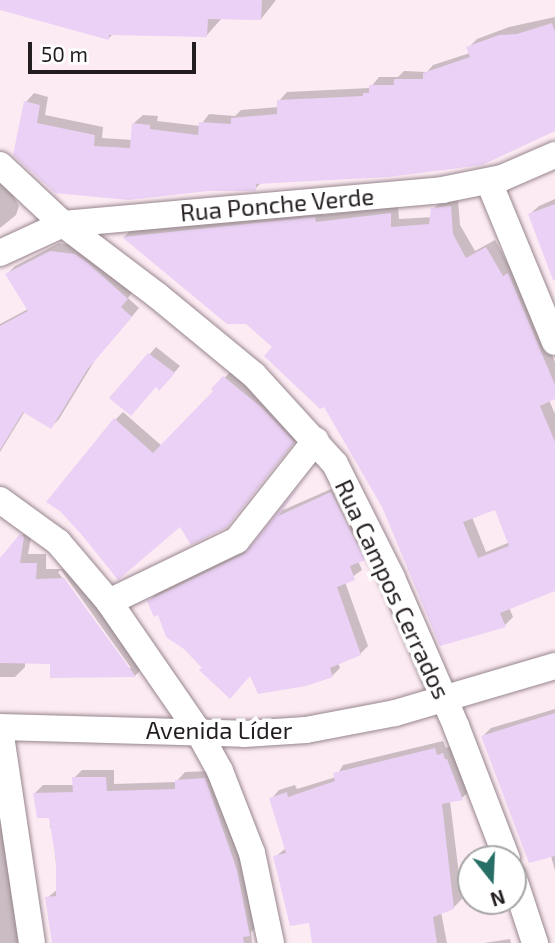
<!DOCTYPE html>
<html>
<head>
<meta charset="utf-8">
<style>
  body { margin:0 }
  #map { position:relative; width:555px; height:943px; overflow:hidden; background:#fdebf3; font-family:"Exo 2",sans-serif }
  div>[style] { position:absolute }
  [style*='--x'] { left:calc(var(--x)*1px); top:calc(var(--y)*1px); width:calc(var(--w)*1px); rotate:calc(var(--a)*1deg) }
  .shadow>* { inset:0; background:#0003 }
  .building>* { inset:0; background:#ead1f5 }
  .roads { filter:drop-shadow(0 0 2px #97868e) drop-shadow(0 0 2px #97868e) }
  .minor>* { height:26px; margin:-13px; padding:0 13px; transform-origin:13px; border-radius:13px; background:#fff }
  span { translate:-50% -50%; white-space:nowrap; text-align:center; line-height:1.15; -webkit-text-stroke:7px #fff; paint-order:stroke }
  .street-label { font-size:24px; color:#231d1f }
  .north { position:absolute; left:457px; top:845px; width:70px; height:70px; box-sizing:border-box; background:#fff; border:2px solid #a7a5a5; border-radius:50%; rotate:162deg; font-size:19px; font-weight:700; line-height:28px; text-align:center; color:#231d1f }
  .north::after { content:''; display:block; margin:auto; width:24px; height:32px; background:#276e66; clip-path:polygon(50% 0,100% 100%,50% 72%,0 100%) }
  .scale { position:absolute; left:28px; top:42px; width:168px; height:32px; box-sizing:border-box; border:4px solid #231d1f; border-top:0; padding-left:9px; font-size:21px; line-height:24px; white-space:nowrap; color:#231d1f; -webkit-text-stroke:5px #fff; paint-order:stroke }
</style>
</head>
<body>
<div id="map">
  <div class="shadow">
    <i style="clip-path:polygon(0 0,276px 0,261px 19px,222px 18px,207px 35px,113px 34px,109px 38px,0 9px)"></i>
    <i style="clip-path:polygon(555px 17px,555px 127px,262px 182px,255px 189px,56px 191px,26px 102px,34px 93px,48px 97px,45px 115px,103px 127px,102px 138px,133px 140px,134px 123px,143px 115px,158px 116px,157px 121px,200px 126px,209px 114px,235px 116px,241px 110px,279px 107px,279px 101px,287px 92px,370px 88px,379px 77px,398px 77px,404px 71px,427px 72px,433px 65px,470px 53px,468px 48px,477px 39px,509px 27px)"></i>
    <i style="clip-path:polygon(0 172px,19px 206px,16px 215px,0 228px)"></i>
    <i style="clip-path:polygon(evenodd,458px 199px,460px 225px,475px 251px,495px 240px,511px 269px,516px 266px,555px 362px,555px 398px,549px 400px,555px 414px,555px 589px,509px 607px,513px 617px,505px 625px,384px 506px,325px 405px,274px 347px,246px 322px,228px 323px,124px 237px,132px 229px,323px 210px,323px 215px,398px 206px,399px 219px,434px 217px,433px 209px,441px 201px,458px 199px,496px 507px,510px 542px,486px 552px,472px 517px,496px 507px)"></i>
    <i style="clip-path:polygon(555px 199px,555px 277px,530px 214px,539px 206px)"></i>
    <i style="clip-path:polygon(59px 243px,87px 248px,134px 290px,128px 298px,139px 308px,95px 360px,59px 419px,51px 427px,25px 411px,0 452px,0 324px,28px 309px,7px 274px,15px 266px)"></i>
    <i style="clip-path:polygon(156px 347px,180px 366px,166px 382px,112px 398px)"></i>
    <i style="clip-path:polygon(232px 370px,301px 434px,226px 526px,115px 420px,123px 412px,162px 446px,216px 391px,214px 389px)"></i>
    <i style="clip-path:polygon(340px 485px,372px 551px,358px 561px,362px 570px,345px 582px,368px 646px,360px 654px,338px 663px,340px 668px,332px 676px,251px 674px,204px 668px,149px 601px,157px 593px,252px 548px,285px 507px,281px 511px)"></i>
    <i style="clip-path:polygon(evenodd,31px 525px,33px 527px,28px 554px,46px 554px,46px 569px,74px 569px,144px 666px,135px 676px,52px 662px,25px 662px,25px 667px,15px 677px,0 677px,0 561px,31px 525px,61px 570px,131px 668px,127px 668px,58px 572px,61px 570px)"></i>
    <i style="clip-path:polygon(555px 709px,555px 871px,551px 856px,483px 736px,491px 728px)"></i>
    <i style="clip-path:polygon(443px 741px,446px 748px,451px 746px,470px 790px,462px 798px,450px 801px,462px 899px,453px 908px,441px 912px,447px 943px,313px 943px,311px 921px,275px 857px,286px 848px,271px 799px,279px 790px,295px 785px,297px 789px,336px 777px,343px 765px)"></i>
    <i style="clip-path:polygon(82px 770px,114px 770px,114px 784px,176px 782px,185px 772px,213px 771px,244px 861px,257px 926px,251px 932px,252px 943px,53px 943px,47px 898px,58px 889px,53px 828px,50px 828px,50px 817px,35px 793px,43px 785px,74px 785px,74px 778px)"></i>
    <i style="clip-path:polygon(0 798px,20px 943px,0 943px)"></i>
    <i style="clip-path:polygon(510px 939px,511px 943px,484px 943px)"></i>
  </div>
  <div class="building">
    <i style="clip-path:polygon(0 0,262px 0,261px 20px,208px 19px,207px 37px,109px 35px,109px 40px,0 10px)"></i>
    <i style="clip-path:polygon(552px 23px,555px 32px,555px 131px,482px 165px,388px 177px,256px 184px,256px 191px,208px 191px,129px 200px,55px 193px,13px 155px,24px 101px,40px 105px,37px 123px,95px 135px,94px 146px,130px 148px,132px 123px,150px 125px,150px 129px,198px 135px,199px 122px,231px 124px,231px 118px,277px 114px,277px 100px,363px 96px,363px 93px,369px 93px,369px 85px,394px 85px,394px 79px,423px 79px,423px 73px,470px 57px,466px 47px,499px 35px,517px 34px)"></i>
    <i style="clip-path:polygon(555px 204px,555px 280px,553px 280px,528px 214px)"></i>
    <i style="clip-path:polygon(evenodd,451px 206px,453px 234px,466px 258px,486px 247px,503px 276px,508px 273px,555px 385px,555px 399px,540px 406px,555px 442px,555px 591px,500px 613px,506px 627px,440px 646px,382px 507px,324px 407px,320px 409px,264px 356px,272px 347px,246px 324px,227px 324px,122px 237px,315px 217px,316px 222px,391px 213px,391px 227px,429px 224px,431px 208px,451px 206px,495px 510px,509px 546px,478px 558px,463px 522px,495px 510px)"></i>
    <i style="clip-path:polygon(50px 251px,75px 254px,88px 263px,128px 299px,121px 307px,132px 317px,87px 370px,51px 429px,23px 412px,0 450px,0 326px,28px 311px,5px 274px)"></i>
    <i style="clip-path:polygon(148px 353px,175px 373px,159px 391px,156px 387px,131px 416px,109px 398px)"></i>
    <i style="clip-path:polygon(223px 376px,261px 407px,294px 442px,227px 527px,191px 545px,180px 527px,118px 580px,82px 535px,60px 511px,46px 502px,114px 418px,153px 453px,213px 391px,211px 389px)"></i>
    <i style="clip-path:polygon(305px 479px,278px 516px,331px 492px,365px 560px,350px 566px,355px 580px,337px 587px,361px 655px,330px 668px,333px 677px,306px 686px,258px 694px,250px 676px,230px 699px,199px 670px,202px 668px,184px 649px,166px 637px,158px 615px,154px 617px,147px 601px,244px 554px)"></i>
    <i style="clip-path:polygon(20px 534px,24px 537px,20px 563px,37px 563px,36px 579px,64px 578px,136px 677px,50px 678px,50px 664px,0 663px,0 558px)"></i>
    <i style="clip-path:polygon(555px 713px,555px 856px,529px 863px,481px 736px)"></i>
    <i style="clip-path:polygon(435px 748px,437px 755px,443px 753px,445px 759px,447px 759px,463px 800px,442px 804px,454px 909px,433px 917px,437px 943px,312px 943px,309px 923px,290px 926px,273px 856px,286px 853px,269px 798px,287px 792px,288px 797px,335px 781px,333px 773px)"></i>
    <i style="clip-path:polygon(72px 777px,106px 777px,107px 791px,175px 789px,175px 780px,205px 778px,237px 870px,250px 936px,243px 937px,244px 943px,52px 943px,45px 897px,56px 896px,56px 861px,49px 818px,37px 818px,33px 793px,73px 792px)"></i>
  </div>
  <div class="roads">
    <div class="minor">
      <i style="--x:0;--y:165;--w:86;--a:43.1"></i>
      <i style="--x:63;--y:224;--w:119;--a:37.2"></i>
      <i style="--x:158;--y:296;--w:124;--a:39.5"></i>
      <i style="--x:254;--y:375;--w:120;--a:47.7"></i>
      <i style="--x:335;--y:464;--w:127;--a:63.4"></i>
      <i style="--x:392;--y:578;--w:161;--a:66.6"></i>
      <i style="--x:456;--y:726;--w:142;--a:69"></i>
      <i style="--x:489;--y:182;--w:173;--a:67.6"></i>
      <i style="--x:0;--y:253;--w:69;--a:-24.7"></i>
      <i style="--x:63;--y:224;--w:381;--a:-5.1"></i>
      <i style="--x:442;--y:190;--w:61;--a:-11.3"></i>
      <i style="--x:502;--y:178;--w:58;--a:-23.5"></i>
      <i style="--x:0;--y:500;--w:72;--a:35.9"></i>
      <i style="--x:58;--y:542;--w:79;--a:49.6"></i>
      <i style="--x:109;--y:602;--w:157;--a:55.4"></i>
      <i style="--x:198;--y:731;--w:46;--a:61.2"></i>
      <i style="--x:220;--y:771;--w:88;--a:68.7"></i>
      <i style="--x:252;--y:853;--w:92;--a:78.1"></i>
      <i style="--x:109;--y:602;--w:142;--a:-25.8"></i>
      <i style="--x:237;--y:540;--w:127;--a:-51.7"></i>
      <i style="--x:0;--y:727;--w:244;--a:1.6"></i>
      <i style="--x:244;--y:734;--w:62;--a:-3.7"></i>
      <i style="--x:306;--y:730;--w:91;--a:-10.8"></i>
      <i style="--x:395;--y:713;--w:167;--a:-16.4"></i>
      <i style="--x:0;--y:729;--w:216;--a:81.5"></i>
      <i style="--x:513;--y:876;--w:71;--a:71.8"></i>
    </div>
  </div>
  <div class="street-label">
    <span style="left:277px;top:204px;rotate:-5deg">Rua Ponche Verde</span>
    <span style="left:393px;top:589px;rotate:65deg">Rua Campos Cerrados</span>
    <span style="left:219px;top:730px">Avenida Líder</span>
  </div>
  <div class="north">N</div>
  <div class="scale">50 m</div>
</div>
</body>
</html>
